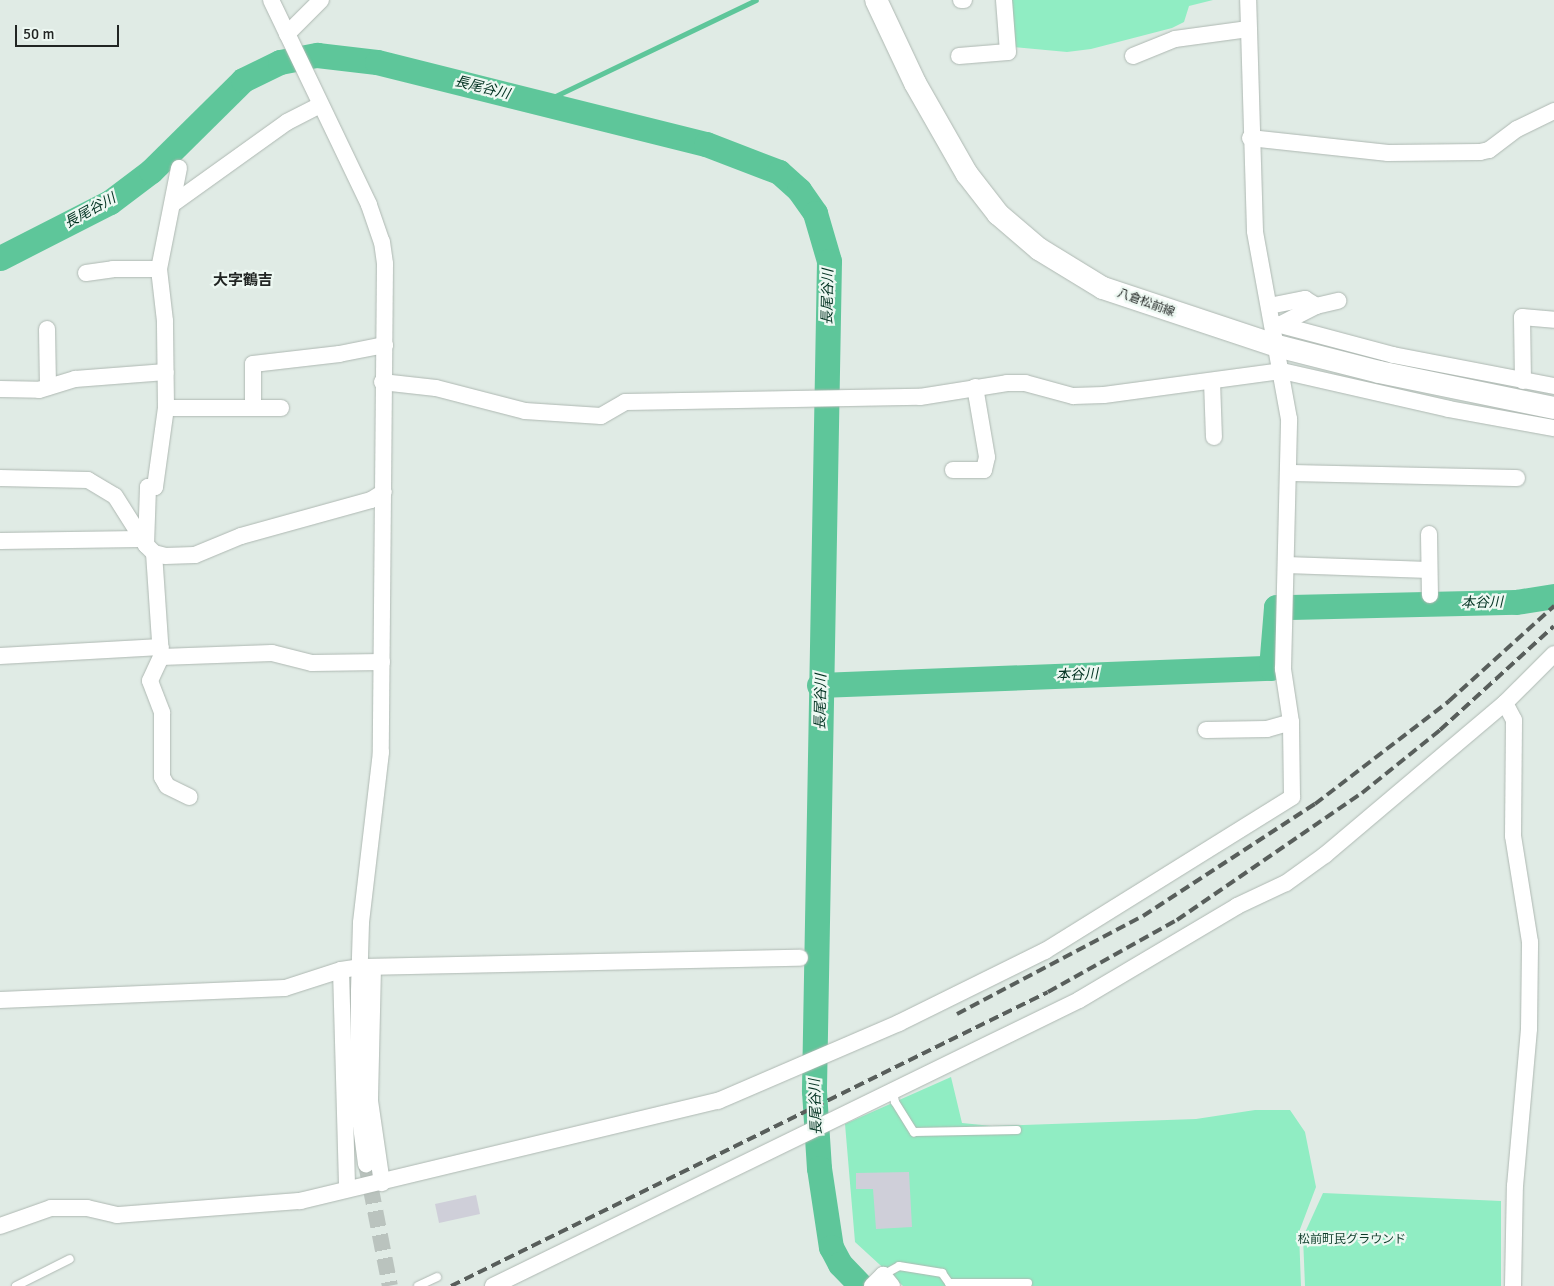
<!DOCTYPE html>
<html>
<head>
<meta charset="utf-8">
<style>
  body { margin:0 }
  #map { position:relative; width:1554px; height:1286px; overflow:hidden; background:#e0ebe5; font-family:Signika,"Noto Sans JP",sans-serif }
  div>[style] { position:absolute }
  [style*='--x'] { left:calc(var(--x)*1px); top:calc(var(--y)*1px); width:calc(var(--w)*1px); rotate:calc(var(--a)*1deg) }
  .green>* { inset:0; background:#90edc3 }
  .stream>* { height:4.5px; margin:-2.25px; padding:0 2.25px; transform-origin:2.25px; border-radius:2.25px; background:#5ec69a }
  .river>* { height:25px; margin:-12.5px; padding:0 12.5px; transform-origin:12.5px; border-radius:12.5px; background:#5ec69a }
  .building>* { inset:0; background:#cfcfd9 }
  .street-tunnel>* { height:16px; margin-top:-8px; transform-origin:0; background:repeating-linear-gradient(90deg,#bac3be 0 16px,transparent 0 24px) }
  .roads { filter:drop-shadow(0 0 1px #aeb8b2) drop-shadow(0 0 1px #aeb8b2) }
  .lane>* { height:8px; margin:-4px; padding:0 4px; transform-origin:4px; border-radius:4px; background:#fff }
  .street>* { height:16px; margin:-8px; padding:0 8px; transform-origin:8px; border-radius:8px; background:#fff }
  .secondary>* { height:22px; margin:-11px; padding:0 11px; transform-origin:11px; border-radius:11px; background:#fff }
  .rail>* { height:4px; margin-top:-2px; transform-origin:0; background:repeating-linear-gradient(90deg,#585e5b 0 10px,transparent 0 15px) }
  span { translate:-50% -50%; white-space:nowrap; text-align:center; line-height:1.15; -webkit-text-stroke:4.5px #edf8f2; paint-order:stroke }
  .street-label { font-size:12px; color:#212523 }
  .park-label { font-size:12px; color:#0e3c2a }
  .water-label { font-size:14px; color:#023221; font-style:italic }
  .quarter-label { font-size:15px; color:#212523; font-weight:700 }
  .scale { position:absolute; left:15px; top:25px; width:104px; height:22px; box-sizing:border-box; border:2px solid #212523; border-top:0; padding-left:6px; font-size:15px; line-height:18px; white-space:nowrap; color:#212523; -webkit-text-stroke:4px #edf8f2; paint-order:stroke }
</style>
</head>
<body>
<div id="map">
  <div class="green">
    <i style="clip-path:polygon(1009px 0,1213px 0,1189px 6px,1184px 22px,1172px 28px,1091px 49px,1067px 52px,1013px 47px)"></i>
    <i style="clip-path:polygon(951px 1077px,962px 1123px,992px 1126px,1196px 1119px,1255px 1110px,1290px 1110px,1305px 1132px,1316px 1187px,1299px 1232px,1301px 1286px,903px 1286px,855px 1242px,845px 1124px)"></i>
    <i style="clip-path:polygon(1323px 1193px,1501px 1201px,1501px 1286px,1305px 1286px,1303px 1237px)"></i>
  </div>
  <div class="stream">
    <i style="--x:541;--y:103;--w:238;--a:-25.6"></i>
  </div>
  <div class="river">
    <i style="--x:0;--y:258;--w:123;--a:-27"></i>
    <i style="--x:110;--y:202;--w:51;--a:-37.1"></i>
    <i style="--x:151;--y:171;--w:129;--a:-44.7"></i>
    <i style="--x:243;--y:80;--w:41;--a:-25.9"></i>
    <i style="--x:280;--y:62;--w:38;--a:-11"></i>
    <i style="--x:317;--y:55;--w:60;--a:6.7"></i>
    <i style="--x:377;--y:62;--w:339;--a:14"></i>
    <i style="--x:706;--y:144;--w:78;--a:21"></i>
    <i style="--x:779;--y:172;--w:27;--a:42"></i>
    <i style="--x:799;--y:190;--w:28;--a:55"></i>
    <i style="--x:815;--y:213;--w:50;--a:73.7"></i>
    <i style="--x:829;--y:261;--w:830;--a:91.04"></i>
    <i style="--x:814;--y:1091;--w:77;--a:86.3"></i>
    <i style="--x:819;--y:1168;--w:80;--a:81.4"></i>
    <i style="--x:831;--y:1247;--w:19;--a:62"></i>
    <i style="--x:840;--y:1264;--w:30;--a:46"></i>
    <i style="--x:1290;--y:607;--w:226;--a:-1.3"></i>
    <i style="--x:1516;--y:602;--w:38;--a:-9"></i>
    <i style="--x:819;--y:685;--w:452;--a:-2.2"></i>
    <i style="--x:1271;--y:668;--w:61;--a:-85.3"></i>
    <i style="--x:1276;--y:607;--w:3;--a:0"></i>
  </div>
  <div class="building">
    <i style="clip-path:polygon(909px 1172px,912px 1227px,876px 1229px,873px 1189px,856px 1189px,856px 1173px)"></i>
    <i style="clip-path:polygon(476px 1195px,480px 1214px,439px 1223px,435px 1204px)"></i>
  </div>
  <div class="street-tunnel">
    <i style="--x:366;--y:1164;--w:124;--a:78.9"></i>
  </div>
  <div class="roads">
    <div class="lane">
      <i style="--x:893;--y:1091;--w:11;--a:80"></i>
      <i style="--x:895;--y:1102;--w:36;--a:58"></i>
      <i style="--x:914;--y:1132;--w:103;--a:-1.1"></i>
      <i style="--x:883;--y:1275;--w:18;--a:-29"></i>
      <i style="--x:899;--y:1266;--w:44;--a:9.2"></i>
      <i style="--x:942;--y:1273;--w:12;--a:55"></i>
      <i style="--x:949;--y:1283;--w:79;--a:0"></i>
      <i style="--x:16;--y:1286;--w:60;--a:-26.6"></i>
      <i style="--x:418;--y:1286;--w:21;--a:-25"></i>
    </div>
    <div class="street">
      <i style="--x:271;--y:0;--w:227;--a:64.4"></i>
      <i style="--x:369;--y:205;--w:39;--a:71"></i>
      <i style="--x:382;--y:242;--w:22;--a:82"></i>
      <i style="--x:385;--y:264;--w:488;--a:90.5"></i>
      <i style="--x:381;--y:752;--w:172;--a:96.7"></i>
      <i style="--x:361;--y:923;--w:69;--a:91.7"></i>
      <i style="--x:359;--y:992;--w:111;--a:90.5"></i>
      <i style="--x:358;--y:1103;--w:62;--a:82.5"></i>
      <i style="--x:961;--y:0;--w:3;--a:0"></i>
      <i style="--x:287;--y:34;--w:48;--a:-45"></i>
      <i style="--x:959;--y:56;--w:49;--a:-4.7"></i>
      <i style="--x:1008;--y:52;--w:52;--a:-94.4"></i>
      <i style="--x:1133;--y:56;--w:45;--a:-22"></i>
      <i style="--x:1175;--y:39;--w:74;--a:-7.8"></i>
      <i style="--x:1250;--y:138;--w:139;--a:6.2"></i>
      <i style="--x:1388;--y:153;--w:92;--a:-0.6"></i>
      <i style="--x:1480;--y:152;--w:9;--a:-13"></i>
      <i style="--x:1489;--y:150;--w:35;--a:-37"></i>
      <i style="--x:1517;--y:129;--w:41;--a:-25.9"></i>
      <i style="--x:174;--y:203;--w:139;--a:-35.6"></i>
      <i style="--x:287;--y:122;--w:37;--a:-27"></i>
      <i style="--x:86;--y:273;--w:27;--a:-8"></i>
      <i style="--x:113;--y:269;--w:46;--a:0"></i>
      <i style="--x:1269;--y:306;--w:37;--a:-11"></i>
      <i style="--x:1305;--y:299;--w:13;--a:32"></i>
      <i style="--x:1316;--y:306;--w:23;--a:-13"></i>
      <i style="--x:1273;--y:323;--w:124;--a:14.9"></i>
      <i style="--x:1393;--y:355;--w:164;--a:10.9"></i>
      <i style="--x:1279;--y:325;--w:42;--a:-27.2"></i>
      <i style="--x:47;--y:329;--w:58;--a:89"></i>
      <i style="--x:1212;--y:381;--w:56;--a:88"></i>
      <i style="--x:1523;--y:381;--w:64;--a:-90.9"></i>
      <i style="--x:1522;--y:317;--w:32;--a:5"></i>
      <i style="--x:382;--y:382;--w:54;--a:6.3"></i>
      <i style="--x:436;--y:388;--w:92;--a:14.5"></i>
      <i style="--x:525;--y:411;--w:76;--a:3.8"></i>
      <i style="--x:601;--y:416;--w:28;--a:-30"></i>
      <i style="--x:625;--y:402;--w:295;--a:-1"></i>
      <i style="--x:920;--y:397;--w:88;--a:-9.1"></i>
      <i style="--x:1007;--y:383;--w:18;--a:0"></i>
      <i style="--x:1025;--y:383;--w:50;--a:15.2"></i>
      <i style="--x:1073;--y:396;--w:31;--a:-2"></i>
      <i style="--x:1104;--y:395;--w:180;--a:-7.7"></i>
      <i style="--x:1282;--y:371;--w:171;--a:12.8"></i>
      <i style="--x:1449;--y:409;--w:107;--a:10.3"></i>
      <i style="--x:0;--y:389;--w:39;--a:1"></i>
      <i style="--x:39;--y:390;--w:38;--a:-17"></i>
      <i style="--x:75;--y:379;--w:91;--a:-4.4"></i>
      <i style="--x:253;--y:407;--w:43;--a:-90"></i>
      <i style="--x:253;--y:364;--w:87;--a:-6.6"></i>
      <i style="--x:339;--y:354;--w:47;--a:-11.1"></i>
      <i style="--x:166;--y:408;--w:115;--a:0"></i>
      <i style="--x:953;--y:470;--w:31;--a:0"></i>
      <i style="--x:984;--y:470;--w:13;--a:-77"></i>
      <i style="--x:987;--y:457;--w:71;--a:-99.7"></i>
      <i style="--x:1289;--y:473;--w:228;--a:1.3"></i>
      <i style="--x:0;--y:478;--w:88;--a:1.3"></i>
      <i style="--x:88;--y:480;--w:31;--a:31"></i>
      <i style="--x:115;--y:496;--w:58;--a:57.7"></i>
      <i style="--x:146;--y:545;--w:11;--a:45"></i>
      <i style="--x:154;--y:553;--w:11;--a:15"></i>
      <i style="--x:165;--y:556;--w:30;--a:-2"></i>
      <i style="--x:195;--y:555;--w:50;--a:-22.4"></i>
      <i style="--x:241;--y:536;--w:135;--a:-15.5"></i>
      <i style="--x:371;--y:500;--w:15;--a:-32"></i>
      <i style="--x:1429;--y:534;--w:61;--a:89.1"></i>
      <i style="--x:0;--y:541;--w:140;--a:-0.8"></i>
      <i style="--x:146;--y:545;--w:58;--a:-88"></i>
      <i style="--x:148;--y:487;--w:7;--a:0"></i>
      <i style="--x:155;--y:487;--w:80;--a:-82.1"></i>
      <i style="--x:166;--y:408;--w:87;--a:-90.7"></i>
      <i style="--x:165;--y:321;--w:52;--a:-96.6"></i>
      <i style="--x:159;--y:269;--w:103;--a:-78.8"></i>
      <i style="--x:154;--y:553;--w:104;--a:86.1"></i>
      <i style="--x:161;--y:657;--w:26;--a:115"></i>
      <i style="--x:150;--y:681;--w:34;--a:69"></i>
      <i style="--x:162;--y:713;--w:64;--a:90"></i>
      <i style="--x:162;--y:777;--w:10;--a:61"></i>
      <i style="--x:167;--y:786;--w:25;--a:26"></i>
      <i style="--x:1286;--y:565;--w:143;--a:2"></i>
      <i style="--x:0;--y:656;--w:161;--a:-3.2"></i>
      <i style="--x:161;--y:657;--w:111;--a:-2.1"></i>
      <i style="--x:272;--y:653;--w:41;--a:14"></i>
      <i style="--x:312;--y:663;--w:70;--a:-0.8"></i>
      <i style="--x:1206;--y:730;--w:61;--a:-0.9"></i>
      <i style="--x:1267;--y:729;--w:25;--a:-16"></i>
      <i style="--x:373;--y:967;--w:134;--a:91.3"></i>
      <i style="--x:370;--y:1101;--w:83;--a:81.7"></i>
      <i style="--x:341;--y:970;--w:219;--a:88.4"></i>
      <i style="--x:0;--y:1000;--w:285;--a:-2.4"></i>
      <i style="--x:285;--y:988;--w:59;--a:-17.8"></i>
      <i style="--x:341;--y:970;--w:19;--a:-9"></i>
      <i style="--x:360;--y:967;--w:440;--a:-1.2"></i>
      <i style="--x:0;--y:1226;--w:54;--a:-19.4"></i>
      <i style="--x:51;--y:1208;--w:36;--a:0"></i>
      <i style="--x:87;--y:1208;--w:31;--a:13"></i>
      <i style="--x:117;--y:1215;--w:184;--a:-4.4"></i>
      <i style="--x:300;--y:1201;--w:430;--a:-13.5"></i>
      <i style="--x:718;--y:1101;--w:197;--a:-23.3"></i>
      <i style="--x:899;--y:1023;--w:163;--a:-26.3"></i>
      <i style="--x:1045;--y:951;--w:291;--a:-31.9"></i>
      <i style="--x:1292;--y:797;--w:75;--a:-90.8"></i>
      <i style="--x:1291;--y:722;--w:54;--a:-98.6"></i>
      <i style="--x:1283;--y:669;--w:250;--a:-88.6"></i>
      <i style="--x:1289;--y:419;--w:191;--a:-100.3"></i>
      <i style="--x:1255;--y:231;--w:231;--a:-91.7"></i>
      <i style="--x:493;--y:1286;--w:652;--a:-26.01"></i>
      <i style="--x:1079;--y:1000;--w:184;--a:-30.7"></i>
      <i style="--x:1237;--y:906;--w:54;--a:-25.1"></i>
      <i style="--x:1286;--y:883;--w:48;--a:-35.7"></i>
      <i style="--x:1325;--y:855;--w:236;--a:-40.2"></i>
      <i style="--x:872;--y:1286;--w:16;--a:-45"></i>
      <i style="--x:883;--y:1275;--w:14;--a:51"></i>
      <i style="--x:1513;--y:1286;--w:100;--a:-88.9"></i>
      <i style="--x:1515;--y:1186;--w:158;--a:-84.9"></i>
      <i style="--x:1529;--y:1029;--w:87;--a:-89.3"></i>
      <i style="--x:1530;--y:942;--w:107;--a:-99.1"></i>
      <i style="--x:1513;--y:836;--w:116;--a:-89.5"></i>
      <i style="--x:1514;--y:720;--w:19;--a:-118"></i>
      <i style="--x:1505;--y:703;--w:69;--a:-45"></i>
    </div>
    <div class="secondary">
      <i style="--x:876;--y:0;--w:92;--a:64.8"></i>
      <i style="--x:915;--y:83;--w:105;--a:60.3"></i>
      <i style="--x:967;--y:174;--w:51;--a:52.2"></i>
      <i style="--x:998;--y:214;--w:54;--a:40.5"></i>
      <i style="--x:1039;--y:249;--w:75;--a:31.4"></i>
      <i style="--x:1103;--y:288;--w:183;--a:18.4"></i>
      <i style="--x:1277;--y:346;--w:105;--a:14.3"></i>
      <i style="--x:1379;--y:372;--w:179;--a:11.6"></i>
    </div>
  </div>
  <div class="rail">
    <i style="--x:957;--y:1014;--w:210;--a:-27.8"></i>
    <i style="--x:1143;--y:916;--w:205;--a:-33.1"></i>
    <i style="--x:1315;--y:804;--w:169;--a:-37.5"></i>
    <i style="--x:1449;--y:701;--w:142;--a:-42.1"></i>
    <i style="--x:451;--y:1286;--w:665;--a:-26.22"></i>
    <i style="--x:1048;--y:992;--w:148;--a:-29.2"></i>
    <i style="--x:1177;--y:920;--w:224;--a:-34.5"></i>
    <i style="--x:1362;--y:793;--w:100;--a:-38.9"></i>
    <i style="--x:1440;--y:730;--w:154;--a:-42.4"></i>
  </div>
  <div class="street-label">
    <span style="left:1146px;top:303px;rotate:20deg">八倉松前線</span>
  </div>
  <div class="park-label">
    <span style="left:1352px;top:1240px">松前町民グラウンド</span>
  </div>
  <div class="water-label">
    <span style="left:482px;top:88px;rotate:14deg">長尾谷川</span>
    <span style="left:90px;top:211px;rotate:-29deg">長尾谷川</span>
    <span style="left:828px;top:297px;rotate:-89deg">長尾谷川</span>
    <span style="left:1482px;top:603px;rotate:-1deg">本谷川</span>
    <span style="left:1077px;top:675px;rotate:-2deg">本谷川</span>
    <span style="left:821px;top:702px;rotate:-89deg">長尾谷川</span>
    <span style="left:816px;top:1107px;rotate:-92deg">長尾谷川</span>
  </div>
  <div class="quarter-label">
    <span style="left:243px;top:281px">大字鶴吉</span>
  </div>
  <div class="scale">50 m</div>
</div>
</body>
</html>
